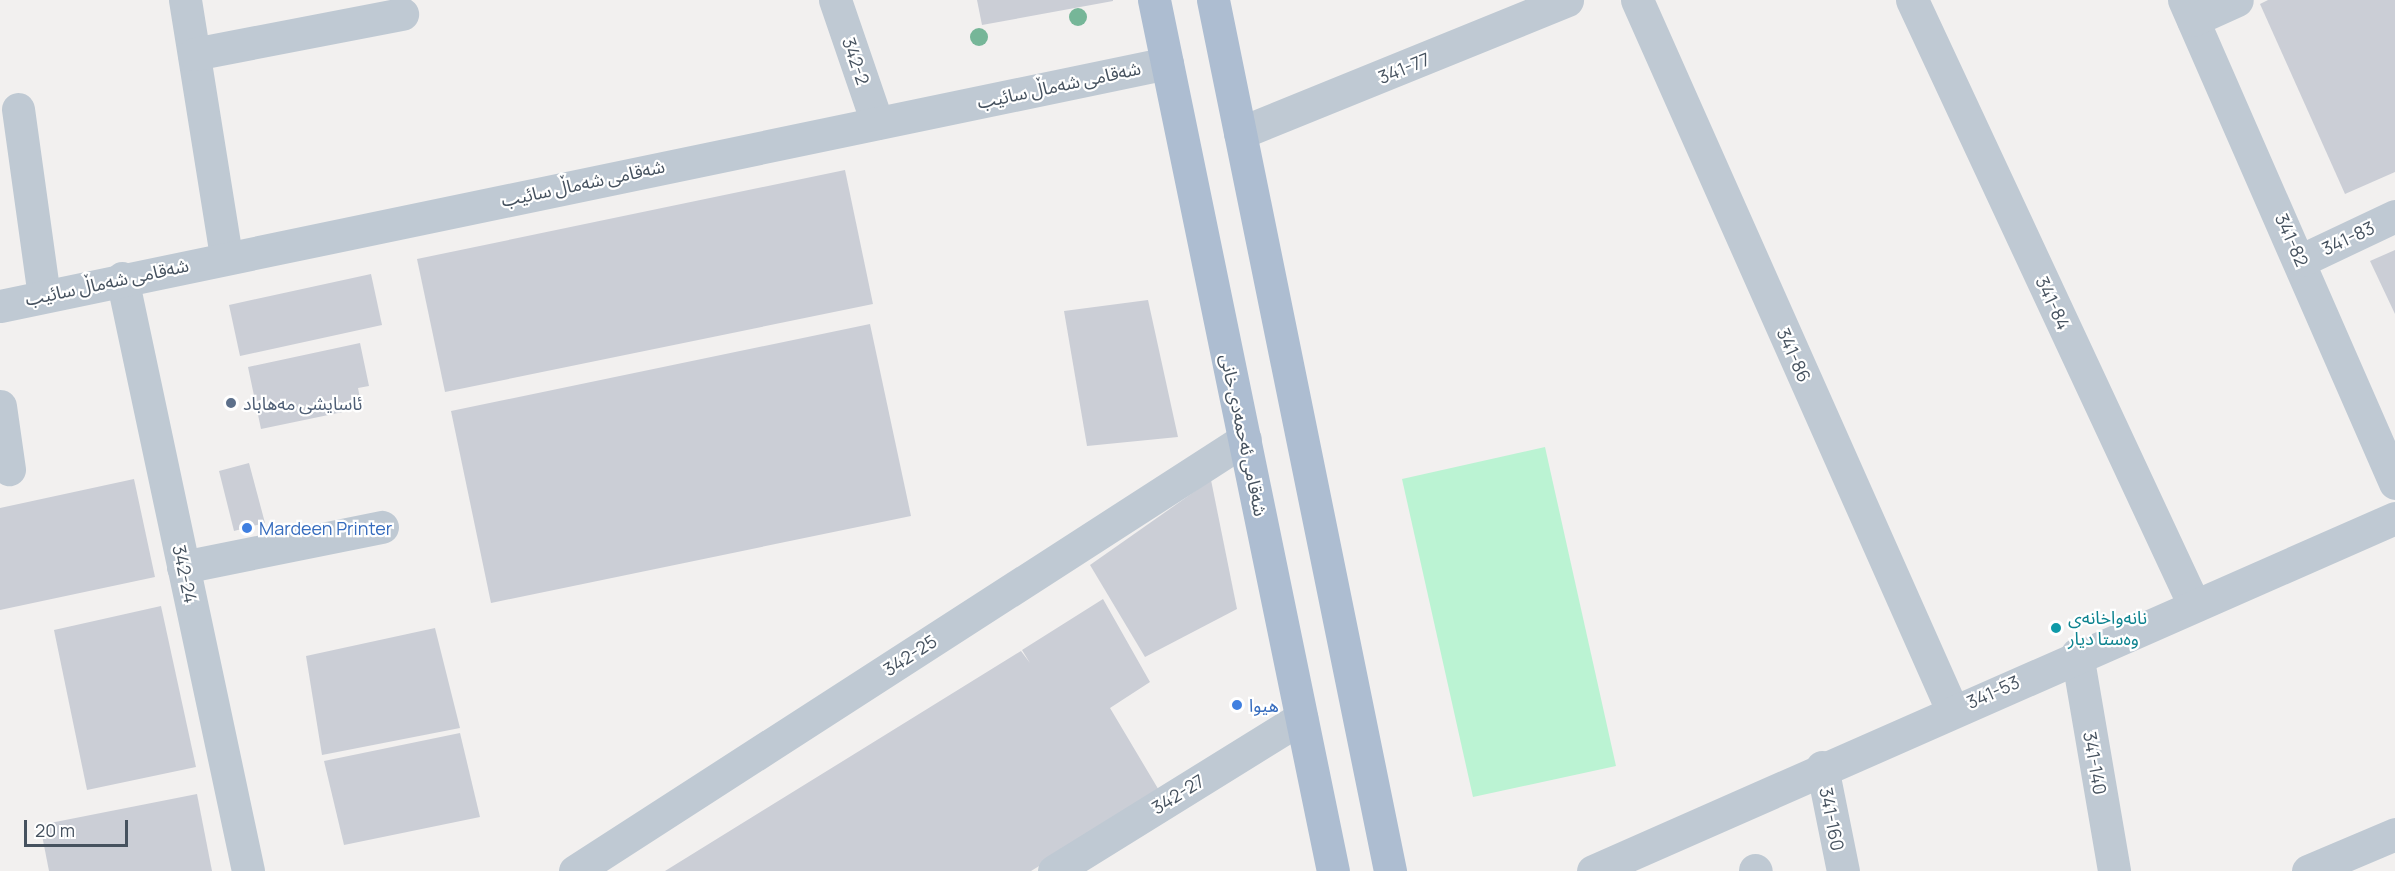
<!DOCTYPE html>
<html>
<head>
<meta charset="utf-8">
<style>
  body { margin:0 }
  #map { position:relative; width:2395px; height:871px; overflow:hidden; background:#f2f0ef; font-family:Manrope,"Noto Sans Arabic",sans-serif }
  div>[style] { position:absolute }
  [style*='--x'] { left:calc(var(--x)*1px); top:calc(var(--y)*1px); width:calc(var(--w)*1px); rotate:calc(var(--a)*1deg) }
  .green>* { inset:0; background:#bbf3d3 }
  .building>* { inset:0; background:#cbced6 }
  .minor>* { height:33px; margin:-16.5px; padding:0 16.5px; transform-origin:16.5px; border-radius:16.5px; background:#bfc9d3 }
  .major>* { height:33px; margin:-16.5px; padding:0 16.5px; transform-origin:16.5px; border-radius:16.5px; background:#adbdd1 }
  .trees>* { width:18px; height:18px; margin:-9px; border-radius:50%; background:#76b698 }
  .dots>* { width:16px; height:16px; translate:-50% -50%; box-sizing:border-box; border:3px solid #fff; border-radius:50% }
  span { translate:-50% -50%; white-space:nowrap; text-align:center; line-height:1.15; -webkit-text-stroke:4.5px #fff; paint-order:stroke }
  .street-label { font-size:18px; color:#46525f }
  .service-label { font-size:18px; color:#4e5e75 }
  .left { translate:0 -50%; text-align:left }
  .shop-label { font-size:18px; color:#366cbe }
  .culture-label { font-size:18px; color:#0d838f }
  .scale { position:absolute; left:24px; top:820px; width:104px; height:27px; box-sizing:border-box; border:3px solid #46525f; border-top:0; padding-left:8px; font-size:18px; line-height:21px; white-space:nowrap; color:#46525f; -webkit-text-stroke:4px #fff; paint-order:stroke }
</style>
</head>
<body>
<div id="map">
  <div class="green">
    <i style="clip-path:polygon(1545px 447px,1616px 766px,1473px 797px,1402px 479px)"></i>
  </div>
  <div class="building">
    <i style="clip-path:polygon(977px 0,1113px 0,1113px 1px,982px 25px)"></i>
    <i style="clip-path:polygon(2268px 0,2395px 0,2395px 172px,2345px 194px,2260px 4px)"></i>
    <i style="clip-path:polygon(845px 170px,873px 304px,445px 392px,417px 259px)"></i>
    <i style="clip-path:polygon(2395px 250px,2395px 314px,2370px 261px)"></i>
    <i style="clip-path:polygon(371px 274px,382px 325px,240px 356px,229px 305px)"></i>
    <i style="clip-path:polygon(1148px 300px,1178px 437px,1087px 446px,1064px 311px)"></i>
    <i style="clip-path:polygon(870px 324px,911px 516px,491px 603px,451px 411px)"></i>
    <i style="clip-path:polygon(360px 343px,369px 386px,358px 388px,362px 408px,261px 429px,248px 367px)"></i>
    <i style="clip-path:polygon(249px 463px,265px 523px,234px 531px,219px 471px)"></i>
    <i style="clip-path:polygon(134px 479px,155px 577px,0 610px,0 508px)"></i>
    <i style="clip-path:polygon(1211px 480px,1237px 609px,1145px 657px,1090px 565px)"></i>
    <i style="clip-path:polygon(1103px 599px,1150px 682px,1110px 708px,1160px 792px,1031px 871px,665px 871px,1021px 651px,1030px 663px,1022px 650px)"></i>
    <i style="clip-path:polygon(161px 606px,196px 767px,87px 790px,54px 630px)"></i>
    <i style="clip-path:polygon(435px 628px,460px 728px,322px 755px,306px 656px)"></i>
    <i style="clip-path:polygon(460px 733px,480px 817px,344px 845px,324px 761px)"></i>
    <i style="clip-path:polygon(197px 794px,212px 871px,49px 871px,40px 825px)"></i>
  </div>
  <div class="minor">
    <i style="--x:185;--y:0;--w:260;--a:80.9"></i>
    <i style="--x:835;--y:0;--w:130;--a:71.1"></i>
    <i style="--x:1637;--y:0;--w:777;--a:66.07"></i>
    <i style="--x:1912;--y:0;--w:667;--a:65.01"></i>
    <i style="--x:2184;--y:0;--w:527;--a:66.4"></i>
    <i style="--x:2193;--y:20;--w:48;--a:-24.4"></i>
    <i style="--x:194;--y:54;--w:212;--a:-10.9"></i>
    <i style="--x:18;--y:109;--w:189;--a:82.1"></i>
    <i style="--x:1240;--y:133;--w:353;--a:-22.1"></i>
    <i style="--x:2302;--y:260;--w:103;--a:-25.3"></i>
    <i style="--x:122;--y:278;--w:606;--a:78"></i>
    <i style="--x:0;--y:306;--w:1192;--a:-11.76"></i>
    <i style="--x:0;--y:406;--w:64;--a:81.9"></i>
    <i style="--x:183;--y:567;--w:203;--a:-11.4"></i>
    <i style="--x:2077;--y:654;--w:220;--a:80.3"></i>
    <i style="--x:1822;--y:767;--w:106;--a:78.6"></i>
    <i style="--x:1755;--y:870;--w:1;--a:45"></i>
    <i style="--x:575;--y:871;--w:797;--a:-32.81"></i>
    <i style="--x:1054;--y:871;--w:291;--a:-31.8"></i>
    <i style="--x:1593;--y:871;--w:876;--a:-23.76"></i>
    <i style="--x:2308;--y:871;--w:95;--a:-23"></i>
  </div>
  <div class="major">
    <i style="--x:1154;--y:0;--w:889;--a:78.39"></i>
    <i style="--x:1213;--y:0;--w:889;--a:78.51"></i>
  </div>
  <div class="trees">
    <i style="left:1078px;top:17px"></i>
    <i style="left:979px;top:37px"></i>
  </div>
  <div class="dots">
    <i style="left:231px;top:403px;background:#5c6f8a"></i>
    <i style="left:247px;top:528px;background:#3f7fe0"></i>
    <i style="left:2056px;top:628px;background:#0f9aa8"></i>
    <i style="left:1237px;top:705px;background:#3f7fe0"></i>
  </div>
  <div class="street-label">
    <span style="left:856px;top:61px;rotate:71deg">342-2</span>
    <span style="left:1404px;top:68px;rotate:-22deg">341-77</span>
    <span style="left:1059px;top:85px;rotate:-12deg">شەقامی شەماڵ سائیب</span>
    <span style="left:583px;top:183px;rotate:-12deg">شەقامی شەماڵ سائیب</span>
    <span style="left:2348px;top:238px;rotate:-25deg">341-83</span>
    <span style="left:2292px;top:240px;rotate:66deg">341-82</span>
    <span style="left:107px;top:282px;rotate:-12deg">شەقامی شەماڵ سائیب</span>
    <span style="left:2053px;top:303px;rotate:65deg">341-84</span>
    <span style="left:1794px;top:355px;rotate:66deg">341-86</span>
    <span style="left:1244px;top:435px;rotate:78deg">شەقامی ئەحمەدی خانی</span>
    <span style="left:185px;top:574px;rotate:78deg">342-24</span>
    <span style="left:910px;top:655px;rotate:-33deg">342-25</span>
    <span style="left:1993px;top:692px;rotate:-24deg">341-53</span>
    <span style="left:2095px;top:763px;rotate:80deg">341-140</span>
    <span style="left:1178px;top:794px;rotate:-32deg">342-27</span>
    <span style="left:1832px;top:819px;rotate:79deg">341-160</span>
  </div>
  <div class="service-label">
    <span class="left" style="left:243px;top:403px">ئاسایشی مەهاباد</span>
  </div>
  <div class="shop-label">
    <span class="left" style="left:259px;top:528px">Mardeen Printer</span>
    <span class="left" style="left:1249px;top:705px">هيوا</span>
  </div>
  <div class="culture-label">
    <span class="left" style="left:2068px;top:628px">نانەواخانەی<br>وەستا دیار</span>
  </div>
  <div class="scale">20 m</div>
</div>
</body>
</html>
